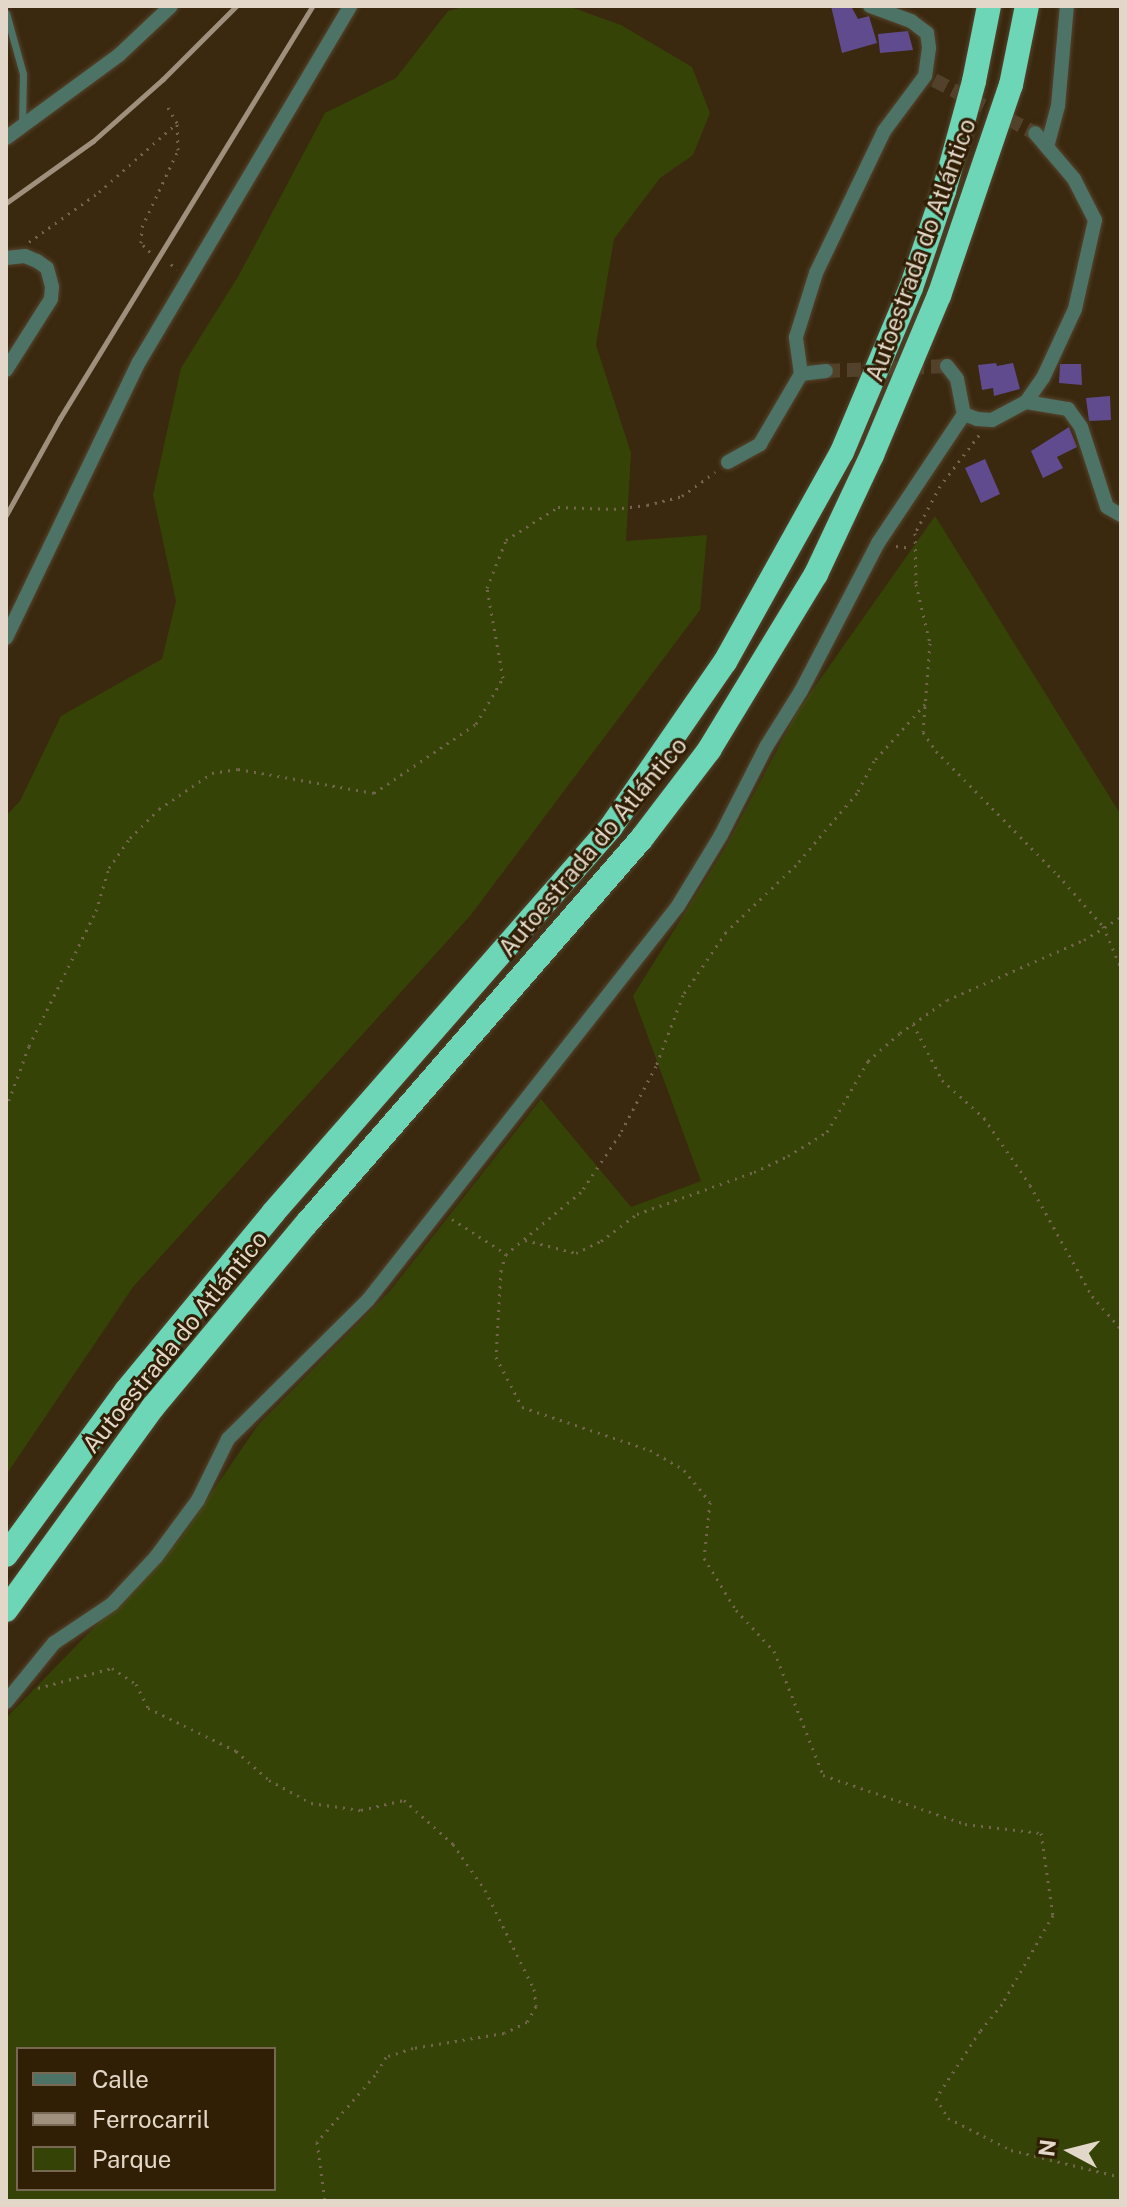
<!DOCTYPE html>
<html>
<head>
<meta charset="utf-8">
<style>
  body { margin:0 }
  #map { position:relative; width:1127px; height:2207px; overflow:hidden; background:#3a280f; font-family:"Public Sans",sans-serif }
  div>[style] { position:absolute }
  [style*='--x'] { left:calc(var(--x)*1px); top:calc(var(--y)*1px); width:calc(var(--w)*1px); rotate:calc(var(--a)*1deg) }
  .green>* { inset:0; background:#364306 }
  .building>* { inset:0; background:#614b8f }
  .minor-tunnel>* { height:14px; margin-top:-7px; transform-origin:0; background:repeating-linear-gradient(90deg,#53422b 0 14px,transparent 0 21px) }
  .path>* { height:3px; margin-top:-1.5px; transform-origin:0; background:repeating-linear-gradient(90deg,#73644e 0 2px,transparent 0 8px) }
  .roads { filter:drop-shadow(0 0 2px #55442d) drop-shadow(0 0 2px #55442d) }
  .service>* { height:7px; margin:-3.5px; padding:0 3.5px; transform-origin:3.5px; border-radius:3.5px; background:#4c7366 }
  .minor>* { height:14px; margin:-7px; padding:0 7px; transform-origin:7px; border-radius:7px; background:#4c7366 }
  .motorway>* { height:24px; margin:-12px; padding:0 12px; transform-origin:12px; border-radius:12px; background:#6cd6b7 }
  .rail>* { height:5px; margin:-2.5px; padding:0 2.5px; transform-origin:2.5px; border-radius:2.5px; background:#9e907d }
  span { translate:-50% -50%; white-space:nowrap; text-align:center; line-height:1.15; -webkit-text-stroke:6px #301e05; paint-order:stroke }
  .street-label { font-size:24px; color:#e2d7c8 }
  .frame { position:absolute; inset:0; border:8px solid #e2d7c8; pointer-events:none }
  .legend { position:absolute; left:16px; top:2047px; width:260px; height:144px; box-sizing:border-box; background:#301e05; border:2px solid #776853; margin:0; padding:10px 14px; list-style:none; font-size:24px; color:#e2d7c8 }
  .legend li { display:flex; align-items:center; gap:16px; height:40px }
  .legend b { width:40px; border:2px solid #776853 }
  .north { position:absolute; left:1031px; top:2111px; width:80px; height:80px; -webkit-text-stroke:6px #301e05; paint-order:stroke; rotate:277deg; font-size:22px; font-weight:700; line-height:32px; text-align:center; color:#e2d7c8 }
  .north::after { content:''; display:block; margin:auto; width:28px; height:36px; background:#e2d7c8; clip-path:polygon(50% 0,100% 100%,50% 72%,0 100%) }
</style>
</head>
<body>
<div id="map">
  <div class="green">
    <i style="clip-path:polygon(467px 6px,568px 6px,621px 25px,692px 67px,710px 113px,693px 155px,660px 178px,614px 239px,596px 345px,631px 453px,626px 541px,707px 535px,700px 610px,470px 916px,133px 1287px,6px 1475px,6px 816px,20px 801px,61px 716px,162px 659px,176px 601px,153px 495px,181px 368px,239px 275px,325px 113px,396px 78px,448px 11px)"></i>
    <i style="clip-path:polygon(evenodd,935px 516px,1121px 815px,1121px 2201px,6px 2201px,6px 1718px,179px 1540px,258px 1425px,389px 1292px,541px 1099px,631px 1207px,701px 1181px,633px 996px,724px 850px,797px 712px,935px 516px,18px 2049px,274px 2049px,274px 2189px,18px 2189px,18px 2049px)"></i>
  </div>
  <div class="building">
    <i style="clip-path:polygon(831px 6px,851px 6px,858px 19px,869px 16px,877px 43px,842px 53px)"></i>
    <i style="clip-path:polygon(908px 31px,913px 50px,880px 53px,878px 34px)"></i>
    <i style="clip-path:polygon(996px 363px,997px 366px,1013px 363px,1020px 389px,994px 396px,993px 388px,982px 390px,978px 365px)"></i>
    <i style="clip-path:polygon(1060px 364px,1081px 364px,1082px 385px,1059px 383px)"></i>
    <i style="clip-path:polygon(1110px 396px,1111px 420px,1089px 421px,1086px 398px)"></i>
    <i style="clip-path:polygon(1069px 427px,1077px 447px,1057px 457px,1063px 468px,1043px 478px,1031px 451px)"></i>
    <i style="clip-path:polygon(985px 459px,1000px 494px,981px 503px,965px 468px)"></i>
  </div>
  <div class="minor-tunnel">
    <i style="--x:934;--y:80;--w:114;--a:27.7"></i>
    <i style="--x:826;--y:371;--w:121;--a:-2.4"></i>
  </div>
  <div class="path">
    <i style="--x:29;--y:242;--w:86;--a:-35.5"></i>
    <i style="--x:99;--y:192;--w:104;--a:-41.5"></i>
    <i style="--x:150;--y:252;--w:13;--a:-135"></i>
    <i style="--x:141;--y:243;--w:16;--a:-86"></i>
    <i style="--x:142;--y:227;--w:85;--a:-64.9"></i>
    <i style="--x:178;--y:150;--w:27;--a:-92"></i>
    <i style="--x:177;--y:123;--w:20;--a:-120"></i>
    <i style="--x:171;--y:264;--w:8;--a:45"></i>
    <i style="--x:979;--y:435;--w:64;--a:127.4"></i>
    <i style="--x:940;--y:486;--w:53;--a:118"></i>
    <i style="--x:915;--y:533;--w:51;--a:88.9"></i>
    <i style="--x:916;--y:584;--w:61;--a:76.7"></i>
    <i style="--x:930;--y:643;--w:89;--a:94.5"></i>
    <i style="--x:923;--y:732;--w:23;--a:56"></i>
    <i style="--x:936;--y:751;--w:174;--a:45.5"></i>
    <i style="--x:1058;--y:875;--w:68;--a:48.6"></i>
    <i style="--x:1103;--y:926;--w:46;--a:66.8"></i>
    <i style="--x:896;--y:546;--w:16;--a:7"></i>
    <i style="--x:925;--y:704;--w:76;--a:131.8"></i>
    <i style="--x:874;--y:761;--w:36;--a:118"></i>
    <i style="--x:857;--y:793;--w:94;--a:130.3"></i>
    <i style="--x:796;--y:865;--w:97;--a:136.3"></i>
    <i style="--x:726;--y:932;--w:76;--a:124.3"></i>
    <i style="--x:683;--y:995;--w:76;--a:110.8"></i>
    <i style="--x:656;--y:1066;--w:77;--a:117.9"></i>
    <i style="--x:620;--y:1134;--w:70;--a:123.9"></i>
    <i style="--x:581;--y:1192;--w:97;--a:140.4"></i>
    <i style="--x:506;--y:1254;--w:17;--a:107"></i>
    <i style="--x:501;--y:1270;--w:87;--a:93.3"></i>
    <i style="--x:496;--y:1357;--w:56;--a:62.5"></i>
    <i style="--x:522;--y:1407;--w:135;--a:18.6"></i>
    <i style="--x:650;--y:1450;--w:39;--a:30"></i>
    <i style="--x:684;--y:1470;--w:41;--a:50.9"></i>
    <i style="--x:710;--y:1502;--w:56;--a:96.1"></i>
    <i style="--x:704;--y:1558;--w:61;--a:58.4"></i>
    <i style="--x:736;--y:1610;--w:56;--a:47.2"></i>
    <i style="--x:774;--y:1651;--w:133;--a:68.4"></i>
    <i style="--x:823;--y:1775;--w:150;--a:19"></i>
    <i style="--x:965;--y:1824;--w:77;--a:6.8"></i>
    <i style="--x:1041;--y:1833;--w:83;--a:81.7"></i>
    <i style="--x:1053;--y:1915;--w:103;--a:119.8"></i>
    <i style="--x:1002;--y:2004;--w:35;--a:129"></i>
    <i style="--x:980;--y:2031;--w:80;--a:123.3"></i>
    <i style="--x:936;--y:2098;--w:23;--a:59"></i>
    <i style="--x:948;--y:2118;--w:71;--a:26.9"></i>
    <i style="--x:1011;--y:2150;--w:113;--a:13.8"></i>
    <i style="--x:913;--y:1024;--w:63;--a:62.6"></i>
    <i style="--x:942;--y:1080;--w:57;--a:42.1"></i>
    <i style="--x:984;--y:1118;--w:81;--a:55.5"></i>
    <i style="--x:1030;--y:1185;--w:127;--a:60.8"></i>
    <i style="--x:1092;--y:1296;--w:44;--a:48.7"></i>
    <i style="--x:6;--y:1108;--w:66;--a:-69.6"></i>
    <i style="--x:29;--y:1046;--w:151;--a:-63.6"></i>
    <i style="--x:96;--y:911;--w:45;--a:-73.2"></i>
    <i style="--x:109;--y:868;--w:37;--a:-55"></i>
    <i style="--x:130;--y:838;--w:41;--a:-45"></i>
    <i style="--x:159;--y:809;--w:64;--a:-34.2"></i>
    <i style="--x:212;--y:773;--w:26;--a:-9"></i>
    <i style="--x:238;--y:769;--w:138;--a:10"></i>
    <i style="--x:374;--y:793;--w:123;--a:-34.1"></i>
    <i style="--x:476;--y:724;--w:53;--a:-59.6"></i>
    <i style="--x:503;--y:678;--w:91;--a:-100.1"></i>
    <i style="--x:487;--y:588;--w:52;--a:-68.4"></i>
    <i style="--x:506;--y:540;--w:62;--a:-32.4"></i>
    <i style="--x:558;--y:507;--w:56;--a:2"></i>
    <i style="--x:614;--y:509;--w:33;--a:-7"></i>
    <i style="--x:647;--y:505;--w:36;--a:-14"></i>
    <i style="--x:682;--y:496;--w:41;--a:-36"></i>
    <i style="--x:452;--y:1219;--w:64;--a:32.9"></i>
    <i style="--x:525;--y:1240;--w:53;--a:14.3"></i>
    <i style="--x:576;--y:1253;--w:28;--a:-26"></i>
    <i style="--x:601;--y:1241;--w:45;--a:-36.9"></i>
    <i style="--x:637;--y:1214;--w:124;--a:-19.7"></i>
    <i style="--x:754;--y:1172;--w:38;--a:-25"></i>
    <i style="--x:788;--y:1156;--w:46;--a:-31.6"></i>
    <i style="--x:827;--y:1132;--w:82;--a:-60"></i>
    <i style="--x:868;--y:1061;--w:43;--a:-41.2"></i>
    <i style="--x:900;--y:1033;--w:57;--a:-35.1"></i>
    <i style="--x:947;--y:1000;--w:150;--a:-23.7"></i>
    <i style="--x:1084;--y:940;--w:44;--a:-31.9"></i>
    <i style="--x:38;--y:1688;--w:77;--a:-15.1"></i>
    <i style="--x:112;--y:1668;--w:29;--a:34"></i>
    <i style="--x:136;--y:1684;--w:27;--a:63"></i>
    <i style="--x:148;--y:1708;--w:98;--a:26"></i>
    <i style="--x:236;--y:1751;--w:44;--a:41.3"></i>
    <i style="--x:269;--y:1780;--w:48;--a:28.7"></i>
    <i style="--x:311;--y:1803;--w:50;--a:8"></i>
    <i style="--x:361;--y:1810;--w:44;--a:-13.1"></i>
    <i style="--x:404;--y:1800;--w:66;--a:41.9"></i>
    <i style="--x:453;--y:1844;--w:56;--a:55.2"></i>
    <i style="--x:485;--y:1890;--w:110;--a:63.7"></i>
    <i style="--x:534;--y:1989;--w:17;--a:83"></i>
    <i style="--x:536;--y:2006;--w:18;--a:119"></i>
    <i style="--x:527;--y:2022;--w:25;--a:154"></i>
    <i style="--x:504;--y:2033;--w:92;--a:170.6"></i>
    <i style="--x:413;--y:2048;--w:28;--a:162"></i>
    <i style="--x:386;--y:2057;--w:21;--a:121"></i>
    <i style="--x:375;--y:2075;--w:89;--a:130.9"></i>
    <i style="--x:317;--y:2142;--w:60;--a:82.3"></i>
  </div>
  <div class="roads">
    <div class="service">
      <i style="--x:6;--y:13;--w:63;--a:74.4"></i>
      <i style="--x:23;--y:74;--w:51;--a:91.1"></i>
    </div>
    <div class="minor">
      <i style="--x:870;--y:6;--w:44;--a:20.1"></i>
      <i style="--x:911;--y:21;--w:20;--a:37"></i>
      <i style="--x:927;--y:33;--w:15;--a:82"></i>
      <i style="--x:929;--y:48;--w:28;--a:98"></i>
      <i style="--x:6;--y:138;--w:140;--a:-36.3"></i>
      <i style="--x:119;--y:55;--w:71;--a:-43.3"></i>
      <i style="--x:1047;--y:147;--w:42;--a:-75"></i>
      <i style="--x:1058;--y:106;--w:100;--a:-84.9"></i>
      <i style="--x:6;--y:258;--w:19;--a:-6"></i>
      <i style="--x:25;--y:256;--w:13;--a:23"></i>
      <i style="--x:37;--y:261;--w:12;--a:35"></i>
      <i style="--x:47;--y:268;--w:20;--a:75"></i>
      <i style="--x:52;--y:287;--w:12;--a:95"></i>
      <i style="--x:51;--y:299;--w:84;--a:122.4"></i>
      <i style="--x:947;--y:366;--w:16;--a:52"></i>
      <i style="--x:957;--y:379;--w:36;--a:79"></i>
      <i style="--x:964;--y:414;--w:14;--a:21"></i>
      <i style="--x:977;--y:419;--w:15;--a:4"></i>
      <i style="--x:992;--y:420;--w:38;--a:-28"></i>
      <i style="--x:1026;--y:402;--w:43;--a:9.5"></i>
      <i style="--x:1068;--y:409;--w:22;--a:54"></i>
      <i style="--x:1081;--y:427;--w:84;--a:72"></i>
      <i style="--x:1107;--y:507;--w:16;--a:30"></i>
      <i style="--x:801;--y:374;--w:25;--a:-7"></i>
      <i style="--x:1026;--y:402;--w:29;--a:-55"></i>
      <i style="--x:1043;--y:378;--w:76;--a:-65.1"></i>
      <i style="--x:1075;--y:309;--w:91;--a:-77.3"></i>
      <i style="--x:1095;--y:220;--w:46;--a:-117.1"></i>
      <i style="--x:1074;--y:179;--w:60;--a:-130.3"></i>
      <i style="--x:728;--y:462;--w:37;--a:-29"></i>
      <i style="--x:760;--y:444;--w:81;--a:-59.6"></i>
      <i style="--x:801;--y:374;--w:37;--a:-98"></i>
      <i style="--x:796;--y:337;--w:67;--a:-72.6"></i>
      <i style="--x:816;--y:273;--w:157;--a:-64.4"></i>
      <i style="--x:884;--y:131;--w:69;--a:-53.3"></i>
      <i style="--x:6;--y:638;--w:306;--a:-64.3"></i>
      <i style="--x:139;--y:362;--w:414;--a:-59.3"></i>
      <i style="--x:6;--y:1702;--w:76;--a:-50.9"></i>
      <i style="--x:54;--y:1643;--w:70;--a:-33.9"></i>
      <i style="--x:112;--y:1604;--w:64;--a:-46.9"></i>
      <i style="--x:156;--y:1557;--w:71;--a:-53.6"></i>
      <i style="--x:198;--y:1500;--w:68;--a:-63.8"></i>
      <i style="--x:228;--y:1439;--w:197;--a:-44.8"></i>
      <i style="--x:368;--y:1300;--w:501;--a:-51.8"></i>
      <i style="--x:678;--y:906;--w:83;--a:-58.8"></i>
      <i style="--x:721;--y:835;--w:99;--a:-62.9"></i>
      <i style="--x:766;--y:747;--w:66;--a:-58"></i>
      <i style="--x:801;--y:691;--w:167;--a:-62.5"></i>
      <i style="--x:878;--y:543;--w:155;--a:-56.3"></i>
    </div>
    <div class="motorway">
      <i style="--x:6;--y:1555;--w:203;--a:-53.8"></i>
      <i style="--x:126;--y:1391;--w:231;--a:-50.4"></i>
      <i style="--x:273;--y:1213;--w:513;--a:-48.79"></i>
      <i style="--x:611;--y:827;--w:201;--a:-55.4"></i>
      <i style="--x:725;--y:662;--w:240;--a:-60.9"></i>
      <i style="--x:842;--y:452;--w:178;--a:-67.2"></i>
      <i style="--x:911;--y:288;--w:102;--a:-71.2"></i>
      <i style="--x:944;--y:191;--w:114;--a:-74.7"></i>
      <i style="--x:974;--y:81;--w:76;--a:-78.7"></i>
      <i style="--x:6;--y:1610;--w:251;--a:-54.1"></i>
      <i style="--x:153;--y:1407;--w:240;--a:-50.1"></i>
      <i style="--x:307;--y:1223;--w:510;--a:-48.97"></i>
      <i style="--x:642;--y:838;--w:111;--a:-52.7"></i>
      <i style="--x:709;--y:750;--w:206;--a:-58.7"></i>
      <i style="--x:816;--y:574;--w:132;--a:-64.8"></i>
      <i style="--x:872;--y:455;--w:173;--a:-67.2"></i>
      <i style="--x:939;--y:296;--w:223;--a:-71.2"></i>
      <i style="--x:1011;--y:85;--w:81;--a:-78.6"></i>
    </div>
  </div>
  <div class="rail">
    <i style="--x:6;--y:203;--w:107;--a:-35.5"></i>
    <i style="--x:93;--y:141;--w:94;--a:-41.5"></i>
    <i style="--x:163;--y:79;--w:103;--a:-45"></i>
    <i style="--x:6;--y:515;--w:111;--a:-60.9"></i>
    <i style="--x:60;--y:418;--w:483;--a:-58.5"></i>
  </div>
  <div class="street-label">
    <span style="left:921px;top:250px;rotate:-70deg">Autoestrada do Atlántico</span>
    <span style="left:593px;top:847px;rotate:-50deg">Autoestrada do Atlántico</span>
    <span style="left:175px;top:1342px;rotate:-51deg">Autoestrada do Atlántico</span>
  </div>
  <div class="frame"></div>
  <ul class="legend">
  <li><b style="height:10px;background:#4c7366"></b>Calle</li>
  <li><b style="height:10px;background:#9e907d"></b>Ferrocarril</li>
  <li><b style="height:22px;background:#364306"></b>Parque</li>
  </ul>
  <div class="north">N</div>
</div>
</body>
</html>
